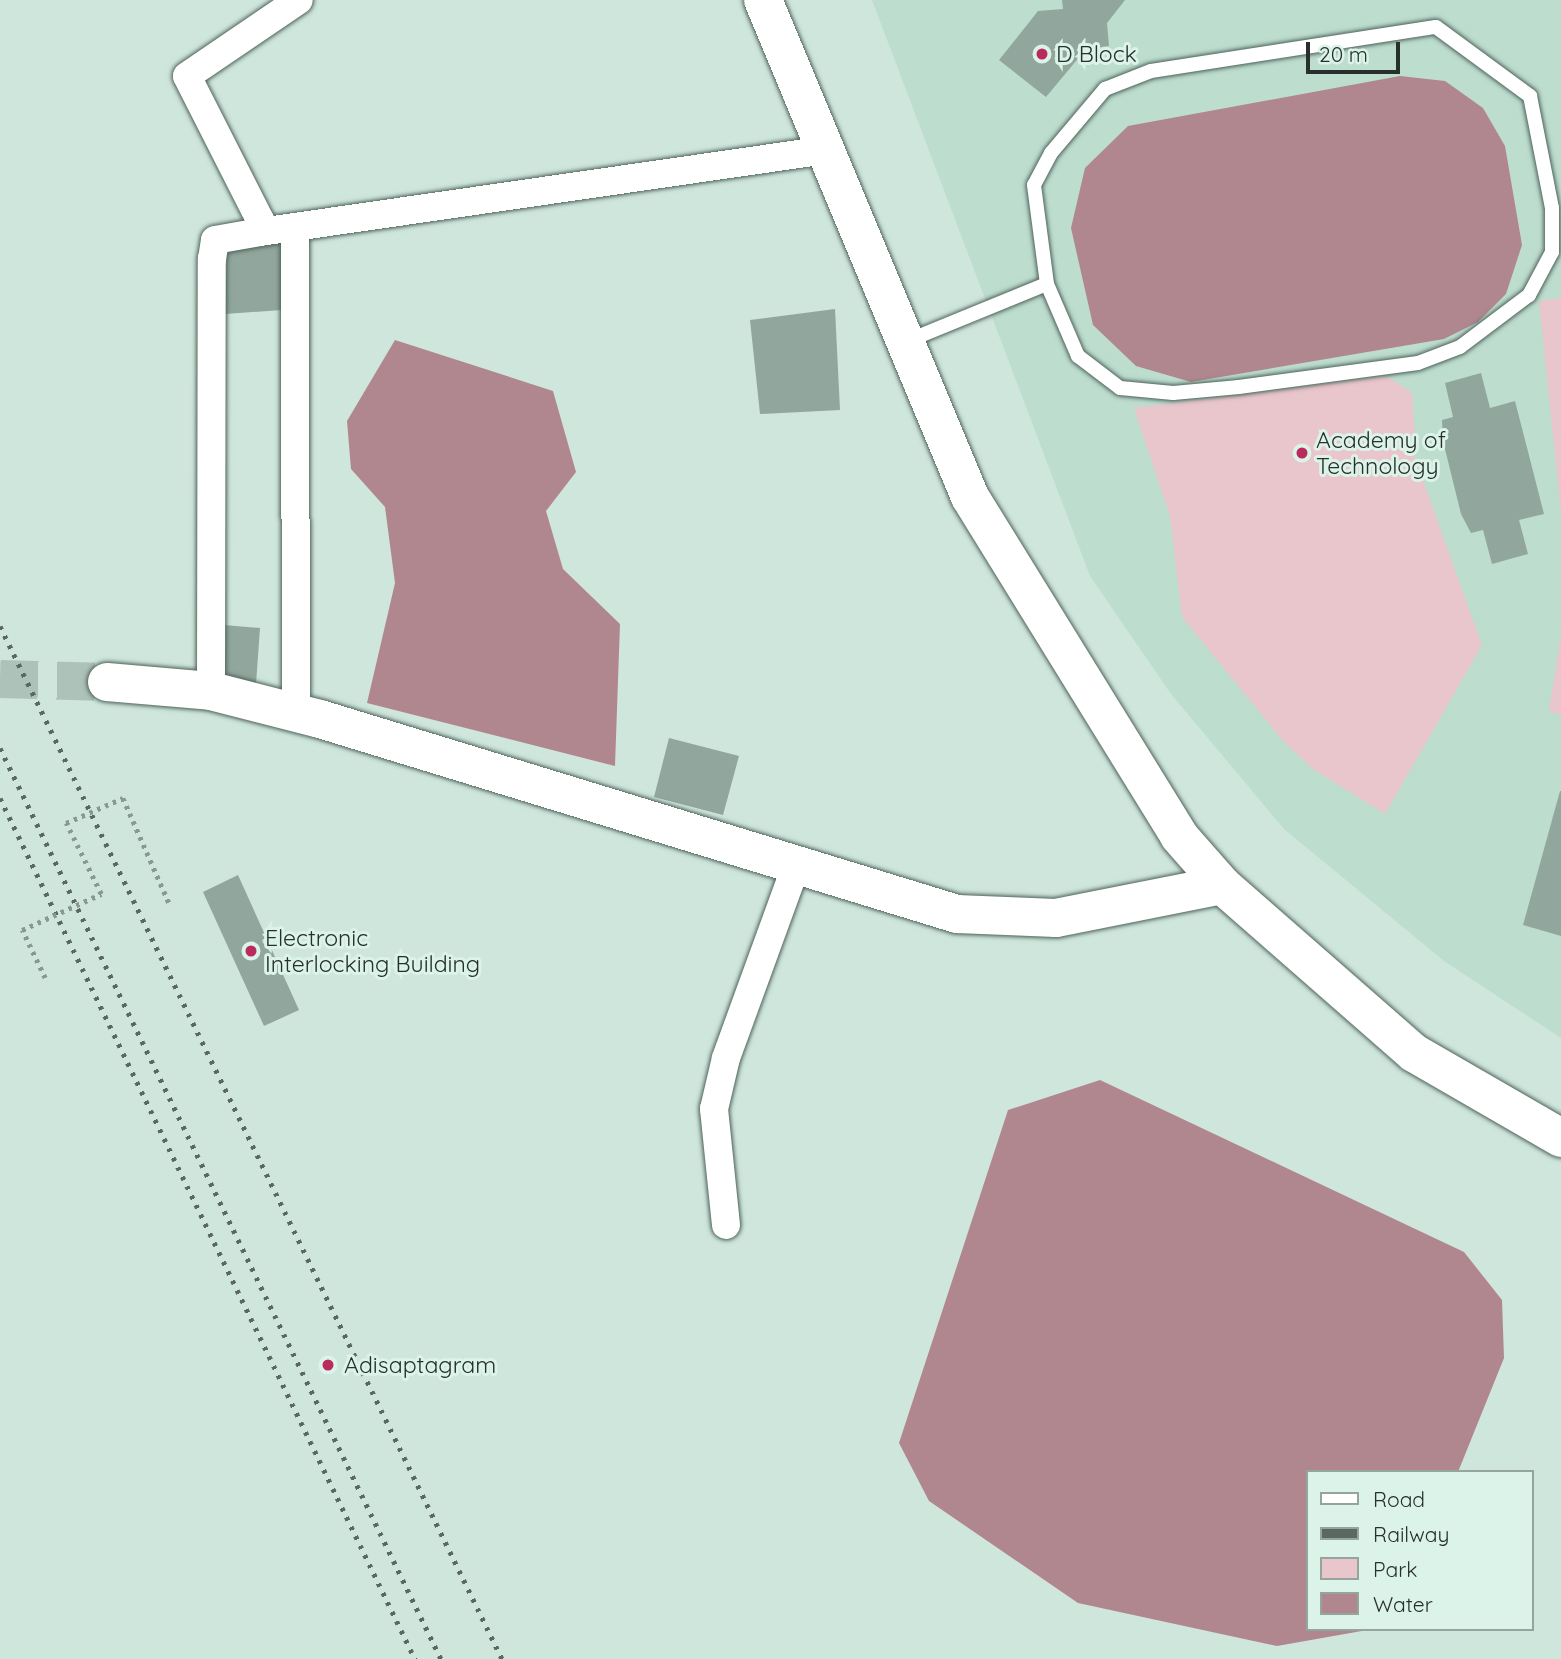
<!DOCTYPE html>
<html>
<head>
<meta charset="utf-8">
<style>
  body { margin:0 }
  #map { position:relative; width:1561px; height:1659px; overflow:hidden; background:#cfe6dc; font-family:Quicksand,sans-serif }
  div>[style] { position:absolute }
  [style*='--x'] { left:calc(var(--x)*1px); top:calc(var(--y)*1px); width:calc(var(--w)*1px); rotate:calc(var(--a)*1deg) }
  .built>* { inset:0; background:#bdddcf }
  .green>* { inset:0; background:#e9c5cc }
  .water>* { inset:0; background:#b0878f }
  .building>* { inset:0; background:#91a79d }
  .secondary-tunnel>* { height:38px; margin-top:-19px; transform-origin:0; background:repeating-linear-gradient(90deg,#adc2b9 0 38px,transparent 0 57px) }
  .roads { filter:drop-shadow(0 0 2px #4e635a) drop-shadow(0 0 2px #4e635a) }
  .lane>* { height:14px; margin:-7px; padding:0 7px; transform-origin:7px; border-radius:7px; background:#fff }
  .street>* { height:28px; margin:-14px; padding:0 14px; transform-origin:14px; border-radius:14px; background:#fff }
  .secondary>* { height:38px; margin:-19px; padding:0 19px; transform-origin:19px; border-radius:19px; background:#fff }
  .primary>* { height:38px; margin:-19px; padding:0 19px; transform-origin:19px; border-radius:19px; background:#fff }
  .rail>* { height:5px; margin-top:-2.5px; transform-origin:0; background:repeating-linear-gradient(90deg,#5b6862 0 3.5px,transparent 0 10.5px) }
  .path-bridge>* { height:4.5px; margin-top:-2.25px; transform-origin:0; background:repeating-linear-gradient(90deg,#889991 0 3.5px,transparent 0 8.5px) }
  .dots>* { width:19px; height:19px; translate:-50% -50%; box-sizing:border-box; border:4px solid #dcf3e9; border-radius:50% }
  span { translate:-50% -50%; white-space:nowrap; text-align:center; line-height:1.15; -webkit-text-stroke:6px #dcf3e9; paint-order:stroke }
  .poi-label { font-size:23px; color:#27302c }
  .left { translate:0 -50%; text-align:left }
  .legend { position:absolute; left:1306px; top:1470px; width:228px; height:161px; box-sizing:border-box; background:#dcf3e9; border:2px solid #94a59d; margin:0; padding:9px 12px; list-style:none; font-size:21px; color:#27302c }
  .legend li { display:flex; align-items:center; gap:14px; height:35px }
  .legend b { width:35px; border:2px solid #94a59d }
  .scale { position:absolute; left:1306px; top:42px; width:94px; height:32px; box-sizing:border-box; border:4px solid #27302c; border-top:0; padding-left:9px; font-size:21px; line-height:24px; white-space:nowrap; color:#27302c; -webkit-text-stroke:5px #dcf3e9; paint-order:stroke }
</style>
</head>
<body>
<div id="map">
  <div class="built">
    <i style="clip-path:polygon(872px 0,1561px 0,1561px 1038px,1444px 961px,1284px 829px,1171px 694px,1090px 576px)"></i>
  </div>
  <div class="green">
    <i style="clip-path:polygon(1561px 298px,1561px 513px,1539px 301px)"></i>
    <i style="clip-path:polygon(1387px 376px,1412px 393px,1415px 435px,1407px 436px,1482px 645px,1385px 814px,1313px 769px,1284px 742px,1182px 617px,1170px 516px,1134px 408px)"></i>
    <i style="clip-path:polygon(1561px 634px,1561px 715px,1549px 711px)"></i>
  </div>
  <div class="water">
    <i style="clip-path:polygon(1400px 76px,1445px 81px,1483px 108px,1505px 146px,1522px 245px,1506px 294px,1478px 322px,1444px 339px,1191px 382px,1136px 366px,1093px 325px,1071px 228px,1085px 168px,1128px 126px)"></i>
    <i style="clip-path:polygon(395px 340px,553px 391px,576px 472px,546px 511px,563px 569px,620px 624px,615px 766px,367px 703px,395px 583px,385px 507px,351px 469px,347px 421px)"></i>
    <i style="clip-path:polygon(1100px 1080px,1464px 1252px,1502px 1300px,1504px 1358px,1458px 1472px,1307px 1472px,1307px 1629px,1373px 1629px,1277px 1646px,1078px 1603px,929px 1501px,899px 1443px,1008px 1110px)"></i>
  </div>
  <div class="building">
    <i style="clip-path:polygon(1062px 0,1125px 0,1107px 23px,1109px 46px,1086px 49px,1046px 97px,999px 60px,1038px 11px,1063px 9px)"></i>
    <i style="clip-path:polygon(281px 243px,282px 310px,225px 314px,227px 251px)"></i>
    <i style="clip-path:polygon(835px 309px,840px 410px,760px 414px,750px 320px)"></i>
    <i style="clip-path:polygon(1481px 373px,1490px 408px,1515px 401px,1544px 514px,1519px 520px,1528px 554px,1492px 564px,1483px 530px,1471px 533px,1461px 514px,1443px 441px,1442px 420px,1453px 417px,1445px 383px)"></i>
    <i style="clip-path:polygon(224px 625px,260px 628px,256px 684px,220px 681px)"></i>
    <i style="clip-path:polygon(669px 738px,739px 756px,723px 815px,654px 797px)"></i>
    <i style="clip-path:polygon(1560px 791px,1561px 791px,1561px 936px,1523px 925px)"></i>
    <i style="clip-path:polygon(238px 875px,299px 1010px,264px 1026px,203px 892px)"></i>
  </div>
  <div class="secondary-tunnel">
    <i style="--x:0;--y:679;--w:107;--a:1.6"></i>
  </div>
  <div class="roads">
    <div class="lane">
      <i style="--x:907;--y:341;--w:151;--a:-22.2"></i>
      <i style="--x:1047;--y:284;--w:100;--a:-97.5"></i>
      <i style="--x:1034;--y:185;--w:36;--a:-62"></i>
      <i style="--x:1051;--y:153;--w:84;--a:-49.8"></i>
      <i style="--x:1105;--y:89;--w:49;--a:-21.4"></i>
      <i style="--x:1151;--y:71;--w:288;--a:-8.8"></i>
      <i style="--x:1436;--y:27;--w:117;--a:36.3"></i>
      <i style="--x:1530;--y:96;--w:114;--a:78.9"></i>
      <i style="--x:1552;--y:208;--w:44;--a:90"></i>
      <i style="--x:1552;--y:252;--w:49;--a:118.1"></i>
      <i style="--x:1529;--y:295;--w:86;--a:143"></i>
      <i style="--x:1460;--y:347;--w:45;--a:159.1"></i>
      <i style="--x:1418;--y:363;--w:181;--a:172.4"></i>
      <i style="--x:1239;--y:387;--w:66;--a:174.8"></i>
      <i style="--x:1173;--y:393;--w:53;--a:-174.6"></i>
      <i style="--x:1120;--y:388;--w:53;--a:-142.7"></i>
      <i style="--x:1078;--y:356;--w:78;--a:-113.3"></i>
    </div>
    <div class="street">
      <i style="--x:295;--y:227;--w:486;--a:89.9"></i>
      <i style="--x:260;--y:232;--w:572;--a:-8.24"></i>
      <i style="--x:211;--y:691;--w:432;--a:-89.9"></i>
      <i style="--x:212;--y:259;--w:19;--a:-81"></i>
      <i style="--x:215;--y:240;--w:46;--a:-10.1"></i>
      <i style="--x:260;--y:232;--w:12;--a:-90"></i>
      <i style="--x:260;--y:220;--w:161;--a:-116.9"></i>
      <i style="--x:187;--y:76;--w:135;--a:-34.2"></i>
      <i style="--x:726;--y:1225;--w:117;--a:-95.9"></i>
      <i style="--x:714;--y:1109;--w:52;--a:-76.8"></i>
      <i style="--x:726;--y:1058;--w:204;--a:-70"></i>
    </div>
    <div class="secondary">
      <i style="--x:107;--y:682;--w:104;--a:4.9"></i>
      <i style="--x:211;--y:691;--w:113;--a:14.4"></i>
      <i style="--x:320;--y:719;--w:666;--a:17.02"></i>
      <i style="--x:957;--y:914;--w:99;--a:2.3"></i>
      <i style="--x:1056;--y:918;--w:169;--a:-11.2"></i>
    </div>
    <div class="primary">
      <i style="--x:763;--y:0;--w:538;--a:67.39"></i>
      <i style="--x:970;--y:497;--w:398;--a:58.3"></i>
      <i style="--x:1179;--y:836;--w:65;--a:48.7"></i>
      <i style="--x:1222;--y:885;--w:255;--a:41.2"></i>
      <i style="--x:1414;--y:1053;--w:170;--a:30"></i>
    </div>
  </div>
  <div class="rail">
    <i style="--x:0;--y:626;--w:1149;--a:64.08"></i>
    <i style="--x:0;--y:748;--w:1012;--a:64.17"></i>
    <i style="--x:0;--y:798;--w:956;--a:64.27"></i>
  </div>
  <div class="path-bridge">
    <i style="--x:45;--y:978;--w:53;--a:-115.6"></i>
    <i style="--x:22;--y:930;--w:87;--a:-24.5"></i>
    <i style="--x:101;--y:894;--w:79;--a:-116.2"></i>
    <i style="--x:66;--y:823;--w:62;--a:-23.7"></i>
    <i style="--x:123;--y:798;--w:117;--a:66.3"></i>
  </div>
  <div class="dots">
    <i style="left:1042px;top:54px;background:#b92b5d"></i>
    <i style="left:1302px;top:453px;background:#b92b5d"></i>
    <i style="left:251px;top:951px;background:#b92b5d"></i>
    <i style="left:328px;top:1365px;background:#b92b5d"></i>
  </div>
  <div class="poi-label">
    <span class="left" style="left:1056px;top:54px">D Block</span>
    <span class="left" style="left:1316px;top:453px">Academy of<br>Technology</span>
    <span class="left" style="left:265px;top:951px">Electronic<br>Interlocking Building</span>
    <span class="left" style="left:344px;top:1365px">Adisaptagram</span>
  </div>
  <ul class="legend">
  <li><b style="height:9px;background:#fff"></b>Road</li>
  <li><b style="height:9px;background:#5b6862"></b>Railway</li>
  <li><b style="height:19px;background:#e9c5cc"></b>Park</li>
  <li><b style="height:19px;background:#b0878f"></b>Water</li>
  </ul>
  <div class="scale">20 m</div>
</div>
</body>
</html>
